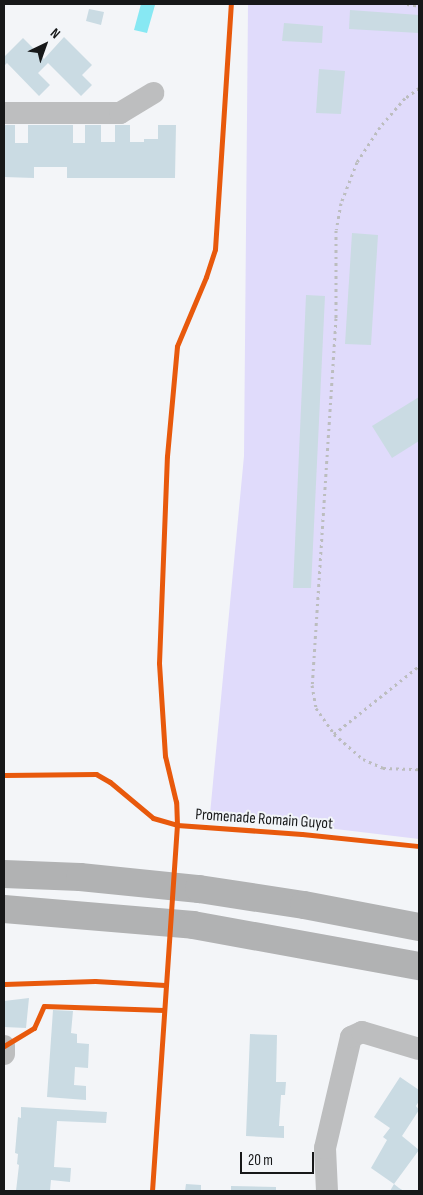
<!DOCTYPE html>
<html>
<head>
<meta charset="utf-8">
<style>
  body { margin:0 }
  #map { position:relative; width:423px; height:1195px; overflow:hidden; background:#f3f5f8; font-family:"Sofia Sans Condensed",sans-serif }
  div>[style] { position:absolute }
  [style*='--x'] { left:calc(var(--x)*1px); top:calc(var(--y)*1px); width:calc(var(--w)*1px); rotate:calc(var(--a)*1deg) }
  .green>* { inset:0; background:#e0dbfb }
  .water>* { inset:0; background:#87e8f3 }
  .building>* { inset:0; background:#cadbe3 }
  .path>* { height:3px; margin-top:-1.5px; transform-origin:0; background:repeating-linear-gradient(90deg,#bcbdbe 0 2.5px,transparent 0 6.5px) }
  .street>* { height:22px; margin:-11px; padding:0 11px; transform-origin:11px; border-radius:11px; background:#bdbebf }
  .highway>* { height:28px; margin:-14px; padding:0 14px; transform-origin:14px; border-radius:14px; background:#b1b2b3 }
  .cycleway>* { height:5px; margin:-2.5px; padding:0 2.5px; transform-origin:2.5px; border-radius:2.5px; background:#e8590c }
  span { translate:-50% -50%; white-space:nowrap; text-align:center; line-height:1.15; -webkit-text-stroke:4px #f2f5f9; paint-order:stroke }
  .street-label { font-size:16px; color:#171819 }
  .frame { position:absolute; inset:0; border:5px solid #171819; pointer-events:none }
  .north { position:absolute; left:20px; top:20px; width:50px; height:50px; -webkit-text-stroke:4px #f2f5f9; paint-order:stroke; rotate:42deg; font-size:14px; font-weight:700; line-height:20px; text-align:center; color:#171819 }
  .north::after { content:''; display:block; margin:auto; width:18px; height:22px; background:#171819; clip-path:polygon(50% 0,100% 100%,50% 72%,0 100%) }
  .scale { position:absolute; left:240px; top:1152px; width:74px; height:22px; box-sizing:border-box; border:2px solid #171819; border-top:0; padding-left:6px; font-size:15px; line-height:18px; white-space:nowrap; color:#171819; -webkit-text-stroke:4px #f2f5f9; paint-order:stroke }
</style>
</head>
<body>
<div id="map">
  <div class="green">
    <i style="clip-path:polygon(248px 4px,419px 4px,419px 839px,210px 814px,244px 456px)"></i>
  </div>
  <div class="water">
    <i style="clip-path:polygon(141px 4px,155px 5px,147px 33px,134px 30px)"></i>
  </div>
  <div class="building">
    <i style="clip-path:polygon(89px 9px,104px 12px,101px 25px,86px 21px)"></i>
    <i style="clip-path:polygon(350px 10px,419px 15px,419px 33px,349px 29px)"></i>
    <i style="clip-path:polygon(284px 23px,323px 26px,322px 43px,282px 41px)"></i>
    <i style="clip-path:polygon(64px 37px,92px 65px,82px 75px,92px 85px,81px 96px,48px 63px,38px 73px,50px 85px,39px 96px,7px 63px,4px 66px,4px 57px,23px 38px,44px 59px)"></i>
    <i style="clip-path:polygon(319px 69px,345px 71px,341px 114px,316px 113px)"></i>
    <i style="clip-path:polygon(4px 125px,15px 125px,15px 143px,28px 143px,28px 125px,73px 125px,73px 143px,85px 143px,85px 125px,101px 125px,101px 142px,115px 142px,115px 125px,130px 125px,130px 142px,144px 142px,144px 139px,158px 139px,158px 125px,176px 125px,175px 178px,67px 178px,67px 167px,34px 167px,34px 178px,4px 177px)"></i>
    <i style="clip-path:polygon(352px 233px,378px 235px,371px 345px,345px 344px)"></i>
    <i style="clip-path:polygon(306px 295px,325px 296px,311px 588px,293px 588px)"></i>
    <i style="clip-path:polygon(419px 397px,419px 441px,392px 458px,372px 426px)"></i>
    <i style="clip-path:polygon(29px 998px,26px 1028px,4px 1027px,4px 1001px)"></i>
    <i style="clip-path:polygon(53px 1010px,73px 1011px,71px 1033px,77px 1034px,77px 1043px,89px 1044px,88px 1068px,75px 1067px,74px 1085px,86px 1086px,86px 1100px,47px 1097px)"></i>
    <i style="clip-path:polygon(250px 1034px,277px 1035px,276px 1082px,286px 1082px,285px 1095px,281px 1095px,279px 1126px,284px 1126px,284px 1138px,246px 1136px)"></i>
    <i style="clip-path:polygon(400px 1077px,419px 1090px,419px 1101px,416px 1106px,419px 1110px,402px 1136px,419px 1150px,394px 1184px,371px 1168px,387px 1140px,383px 1137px,390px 1128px,374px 1117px)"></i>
    <i style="clip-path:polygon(21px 1107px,107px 1112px,106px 1123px,57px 1121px,54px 1167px,71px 1168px,70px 1182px,51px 1180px,50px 1191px,16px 1191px,19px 1165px,17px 1164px,18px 1154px,15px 1153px,18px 1117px,21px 1118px)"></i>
    <i style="clip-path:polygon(186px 1184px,201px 1185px,201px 1191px,185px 1191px)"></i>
    <i style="clip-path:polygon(394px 1184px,399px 1188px,404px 1191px,390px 1191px)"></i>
    <i style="clip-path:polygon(231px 1186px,276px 1187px,276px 1191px,231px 1191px)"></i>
  </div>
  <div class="path">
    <i style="--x:407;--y:4;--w:12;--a:9"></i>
    <i style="--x:419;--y:88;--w:17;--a:144"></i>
    <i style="--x:405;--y:98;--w:38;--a:131"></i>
    <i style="--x:380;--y:127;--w:42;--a:123.3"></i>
    <i style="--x:357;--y:162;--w:44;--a:111.3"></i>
    <i style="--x:341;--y:203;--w:27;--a:100"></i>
    <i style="--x:336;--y:230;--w:88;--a:90"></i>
    <i style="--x:336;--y:318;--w:368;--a:93.7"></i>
    <i style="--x:312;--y:685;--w:23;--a:80"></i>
    <i style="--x:316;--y:708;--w:32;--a:55"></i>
    <i style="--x:334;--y:734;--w:38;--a:41"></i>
    <i style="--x:363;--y:759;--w:22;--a:24"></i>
    <i style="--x:383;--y:768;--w:36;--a:2"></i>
    <i style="--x:334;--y:734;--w:109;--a:-38.7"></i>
    <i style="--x:4;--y:984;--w:91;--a:-1.9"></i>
    <i style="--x:95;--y:981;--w:70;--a:3.3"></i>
  </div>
  <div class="street">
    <i style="--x:4;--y:113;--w:116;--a:0"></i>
    <i style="--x:120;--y:113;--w:39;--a:-31"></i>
    <i style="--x:4;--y:1046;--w:8;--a:90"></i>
    <i style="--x:327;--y:1191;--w:43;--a:-92.7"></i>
    <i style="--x:325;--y:1148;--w:114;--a:-76.8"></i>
    <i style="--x:351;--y:1037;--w:12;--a:-24"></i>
    <i style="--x:362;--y:1032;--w:59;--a:16.6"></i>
  </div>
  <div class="highway">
    <i style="--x:4;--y:874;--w:76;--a:2.3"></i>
    <i style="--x:80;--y:877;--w:120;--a:5.8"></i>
    <i style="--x:199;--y:889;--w:106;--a:8.7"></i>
    <i style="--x:304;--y:905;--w:117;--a:10.8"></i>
    <i style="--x:4;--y:909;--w:190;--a:4.8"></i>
    <i style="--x:193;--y:925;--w:230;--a:10.3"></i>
  </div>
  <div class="cycleway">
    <i style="--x:4;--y:775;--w:92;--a:-0.6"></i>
    <i style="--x:96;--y:774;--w:16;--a:30"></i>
    <i style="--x:110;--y:782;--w:56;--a:39.9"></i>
    <i style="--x:153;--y:818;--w:25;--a:16"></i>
    <i style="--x:177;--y:825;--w:125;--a:4.1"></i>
    <i style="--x:302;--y:834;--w:118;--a:5.9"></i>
    <i style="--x:4;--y:984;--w:91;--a:-1.9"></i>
    <i style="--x:95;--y:981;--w:70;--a:3.3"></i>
    <i style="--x:4;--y:1046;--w:35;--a:-31"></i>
    <i style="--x:34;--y:1028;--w:24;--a:-66"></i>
    <i style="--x:44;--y:1006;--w:120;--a:1.9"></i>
    <i style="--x:152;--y:1191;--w:367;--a:-86.1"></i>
    <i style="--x:177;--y:825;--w:23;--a:-92"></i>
    <i style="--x:176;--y:802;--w:47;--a:-103.4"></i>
    <i style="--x:165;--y:756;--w:93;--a:-93.7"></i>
    <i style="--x:159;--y:663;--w:207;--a:-87.8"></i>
    <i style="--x:167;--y:456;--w:110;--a:-84.8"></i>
    <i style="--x:177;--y:346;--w:75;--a:-67.2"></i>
    <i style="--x:206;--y:277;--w:29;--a:-72"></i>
    <i style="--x:215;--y:249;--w:246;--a:-86.3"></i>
  </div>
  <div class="street-label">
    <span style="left:264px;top:820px;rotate:4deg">Promenade Romain Guyot</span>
  </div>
  <div class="frame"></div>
  <div class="north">N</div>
  <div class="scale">20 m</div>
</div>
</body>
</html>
